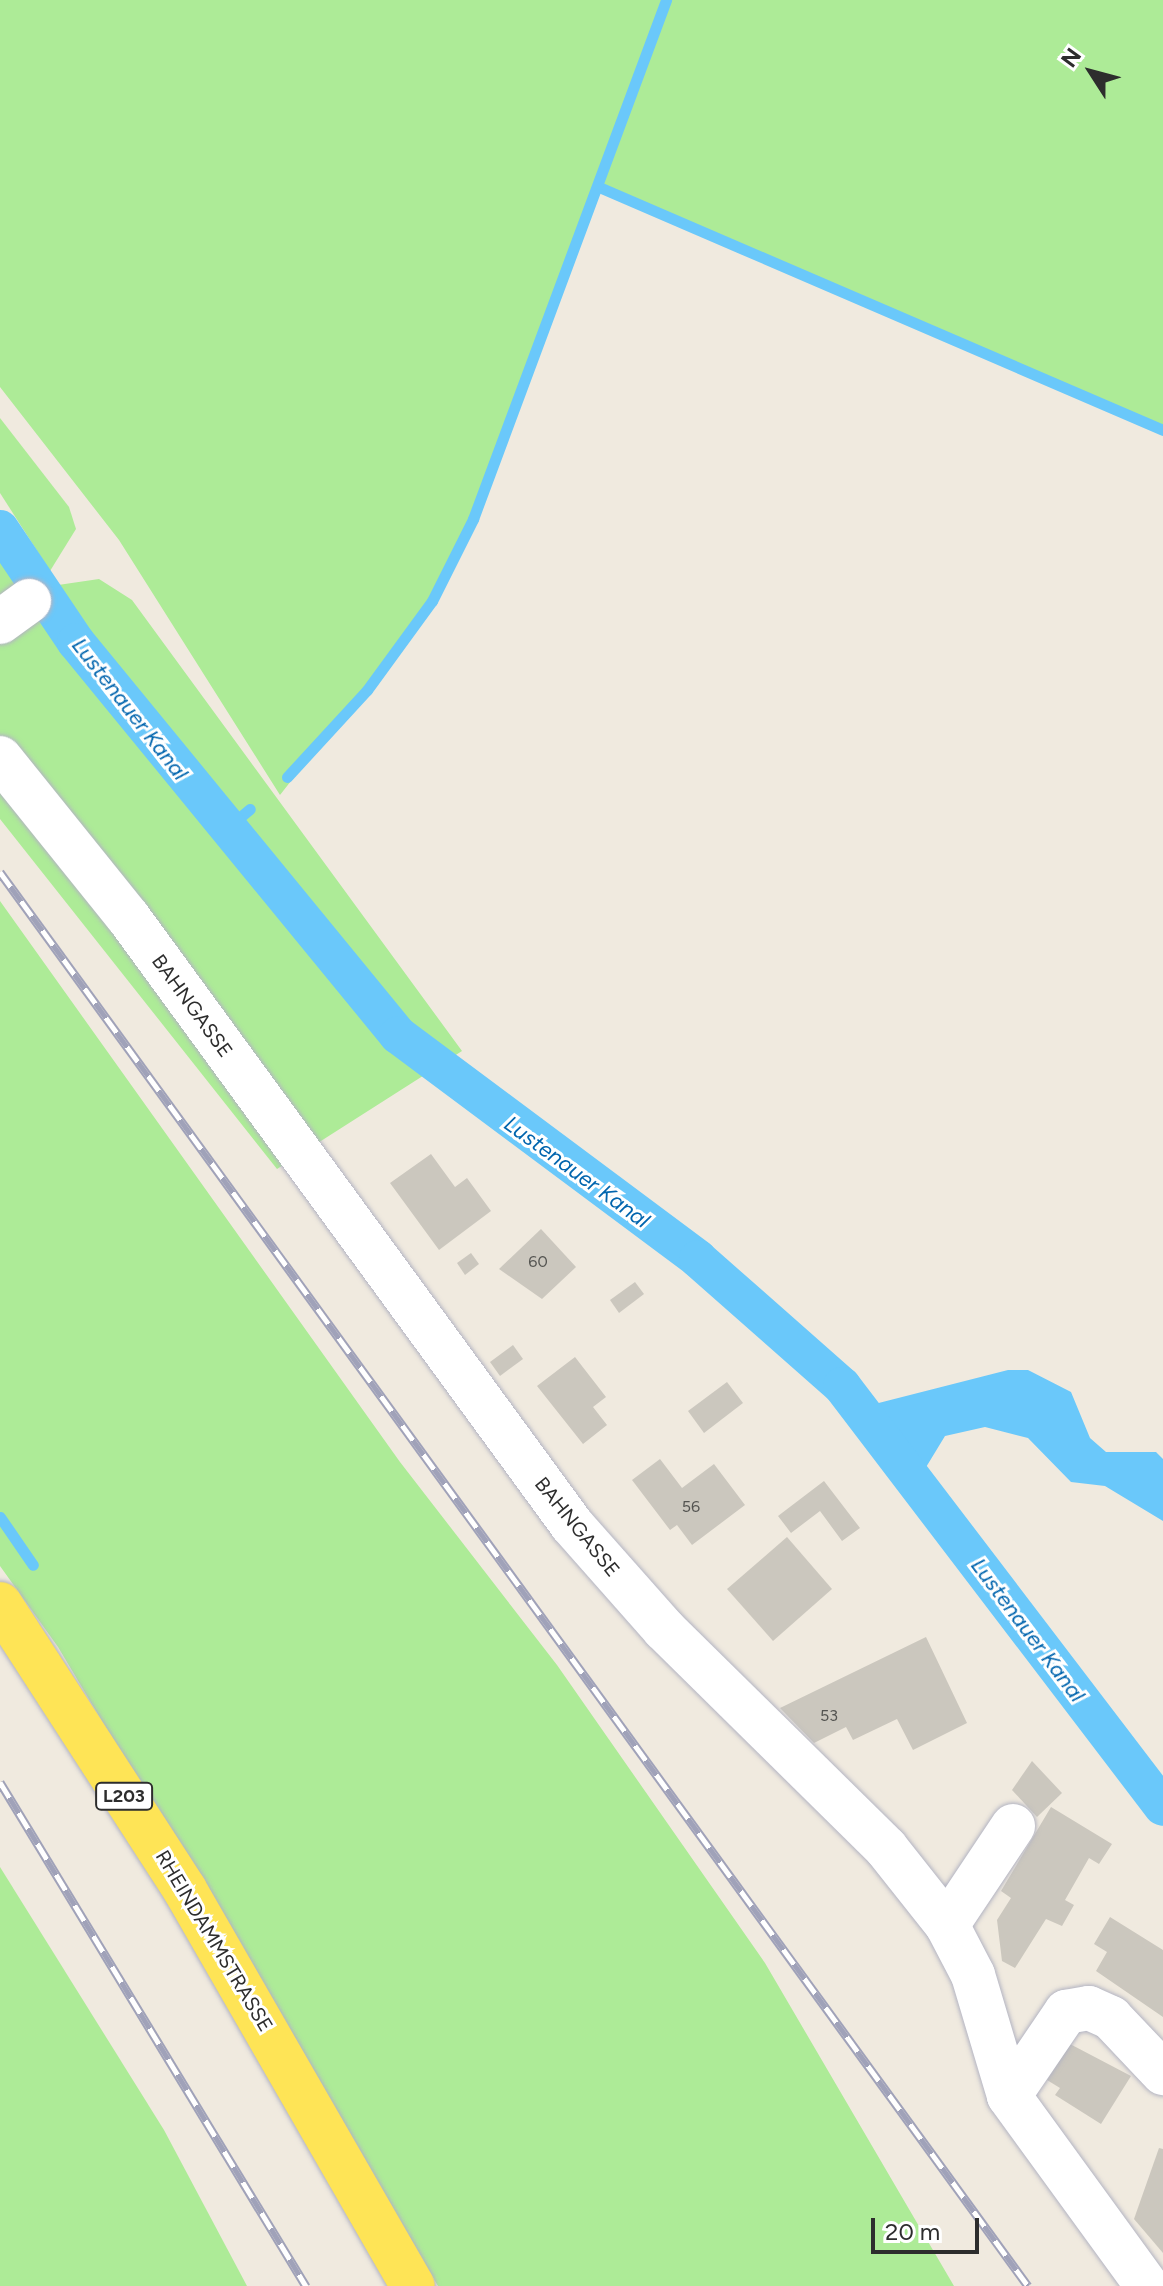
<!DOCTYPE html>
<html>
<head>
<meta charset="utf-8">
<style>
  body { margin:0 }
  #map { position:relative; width:1163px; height:2286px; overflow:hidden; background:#f0eadf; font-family:Figtree,sans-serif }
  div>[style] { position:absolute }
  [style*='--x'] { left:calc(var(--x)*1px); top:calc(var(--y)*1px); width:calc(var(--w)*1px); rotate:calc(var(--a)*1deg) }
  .green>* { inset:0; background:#adeb97 }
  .water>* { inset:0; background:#6ac8fa }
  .stream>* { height:11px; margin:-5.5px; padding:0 5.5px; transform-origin:5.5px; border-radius:5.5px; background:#6ac8fa }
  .canal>* { height:38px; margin:-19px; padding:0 19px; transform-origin:19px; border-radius:19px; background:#6ac8fa }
  .building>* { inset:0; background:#cbc7be }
  .roads { filter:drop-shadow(0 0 2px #b3b4c2) drop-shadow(0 0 2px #b3b4c2) }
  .minor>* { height:44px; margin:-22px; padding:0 22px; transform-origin:22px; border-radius:22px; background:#fff }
  .major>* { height:44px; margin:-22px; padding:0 22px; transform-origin:22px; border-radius:22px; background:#fee456 }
  .rail>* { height:9px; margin-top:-4.5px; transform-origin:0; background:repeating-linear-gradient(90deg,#fff 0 18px,#a0a2b9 0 36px); box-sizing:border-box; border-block:2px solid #a0a2b9 }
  span { translate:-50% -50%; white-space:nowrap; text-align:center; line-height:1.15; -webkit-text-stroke:6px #fff; paint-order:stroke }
  .number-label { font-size:16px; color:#545451 }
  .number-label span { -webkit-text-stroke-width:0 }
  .shield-label span { padding:2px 6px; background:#fff; border:2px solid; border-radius:6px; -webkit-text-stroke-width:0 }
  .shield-label { font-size:18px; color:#2d2d2d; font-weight:700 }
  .street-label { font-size:20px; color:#2d2d2d }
  .water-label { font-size:22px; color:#0165ae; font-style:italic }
  .north { position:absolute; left:1051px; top:32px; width:80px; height:80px; -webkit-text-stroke:6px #fff; paint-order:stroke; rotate:306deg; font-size:22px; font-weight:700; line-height:32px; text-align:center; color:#2d2d2d }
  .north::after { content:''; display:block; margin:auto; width:28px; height:36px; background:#2d2d2d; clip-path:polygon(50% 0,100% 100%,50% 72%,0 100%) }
  .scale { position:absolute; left:871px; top:2218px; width:108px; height:36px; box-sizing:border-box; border:4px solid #2d2d2d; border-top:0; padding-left:10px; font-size:24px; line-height:28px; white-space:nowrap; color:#2d2d2d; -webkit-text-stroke:6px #fff; paint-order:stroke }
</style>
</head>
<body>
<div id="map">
  <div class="green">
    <i style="clip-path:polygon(0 0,663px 0,473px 519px,432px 601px,280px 795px,119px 540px,0 387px)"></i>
    <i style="clip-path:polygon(667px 0,1163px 0,1163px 430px,599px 187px)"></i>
    <i style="clip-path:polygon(0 418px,69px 507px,76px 529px,50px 571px,0 493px)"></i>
    <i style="clip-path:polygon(0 557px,24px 590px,99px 579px,132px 600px,462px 1051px,277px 1169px,0 819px)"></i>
    <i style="clip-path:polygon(0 901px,400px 1462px,557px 1665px,765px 1963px,954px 2286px,438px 2286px,58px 1647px,0 1566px)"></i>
    <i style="clip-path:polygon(0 1867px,164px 2130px,247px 2286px,0 2286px)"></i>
  </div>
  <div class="water">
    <i style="clip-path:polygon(1008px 1370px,1028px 1370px,1071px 1392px,1090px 1438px,1106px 1452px,1156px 1452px,1163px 1459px,1163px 1521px,1105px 1486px,1071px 1482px,1028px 1438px,985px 1427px,945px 1436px,917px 1482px,859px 1408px)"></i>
  </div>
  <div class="stream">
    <i style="--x:599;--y:187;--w:614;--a:23.31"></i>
    <i style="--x:287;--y:777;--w:118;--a:-47.4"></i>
    <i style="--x:367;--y:690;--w:110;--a:-53.9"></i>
    <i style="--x:432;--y:601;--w:92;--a:-63.4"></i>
    <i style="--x:473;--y:519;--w:554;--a:-69.6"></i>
    <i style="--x:226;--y:829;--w:31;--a:-40"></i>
    <i style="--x:0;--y:1517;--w:58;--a:55.5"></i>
  </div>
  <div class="canal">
    <i style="--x:0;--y:529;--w:136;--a:56.1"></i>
    <i style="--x:76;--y:642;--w:508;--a:50.67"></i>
    <i style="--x:398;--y:1035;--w:374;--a:36.7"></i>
    <i style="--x:698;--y:1259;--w:192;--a:41.4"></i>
    <i style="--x:842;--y:1386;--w:529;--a:52.68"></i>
  </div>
  <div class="building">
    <i style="clip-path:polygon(431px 1154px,455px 1187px,467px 1178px,491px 1211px,439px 1250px,390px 1183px)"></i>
    <i style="clip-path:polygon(541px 1229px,576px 1267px,542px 1299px,499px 1269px)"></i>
    <i style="clip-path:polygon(471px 1253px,479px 1264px,465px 1275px,457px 1263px)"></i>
    <i style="clip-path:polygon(635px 1282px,644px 1294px,619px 1313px,610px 1300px)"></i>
    <i style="clip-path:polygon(513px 1345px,523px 1359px,500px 1376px,490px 1362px)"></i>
    <i style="clip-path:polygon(575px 1357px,606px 1397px,593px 1407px,607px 1425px,583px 1444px,537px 1386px)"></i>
    <i style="clip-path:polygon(727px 1382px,743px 1403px,704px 1433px,688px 1411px)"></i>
    <i style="clip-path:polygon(660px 1459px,682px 1488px,714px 1464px,745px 1505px,692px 1545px,677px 1525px,670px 1530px,632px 1480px)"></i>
    <i style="clip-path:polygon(824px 1481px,860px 1528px,842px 1541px,820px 1511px,791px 1533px,778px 1516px)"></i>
    <i style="clip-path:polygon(787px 1537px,832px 1589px,773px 1641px,727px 1589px)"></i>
    <i style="clip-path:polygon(926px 1637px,967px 1723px,913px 1750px,897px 1719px,853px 1740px,846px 1727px,814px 1743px,780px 1708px)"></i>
    <i style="clip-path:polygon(1032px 1761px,1062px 1793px,1037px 1817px,1012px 1790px)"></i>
    <i style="clip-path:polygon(1051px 1807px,1112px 1844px,1099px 1864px,1089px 1858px,1065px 1900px,1074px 1905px,1062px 1926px,1046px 1919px,1015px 1968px,1002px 1961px,997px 1920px,1011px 1898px,1001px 1891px)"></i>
    <i style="clip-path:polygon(1110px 1917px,1163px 1950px,1163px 2017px,1096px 1971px,1107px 1952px,1094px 1944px)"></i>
    <i style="clip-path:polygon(1070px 2044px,1131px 2076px,1101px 2124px,1055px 2095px,1060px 2088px,1047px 2080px)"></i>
    <i style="clip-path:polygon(1159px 2148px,1163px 2149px,1163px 2253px,1134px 2219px)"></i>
  </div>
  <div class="roads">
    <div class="minor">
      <i style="--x:0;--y:622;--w:36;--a:-36"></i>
      <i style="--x:0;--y:758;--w:204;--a:51.2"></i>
      <i style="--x:128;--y:917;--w:753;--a:53.86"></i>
      <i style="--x:572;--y:1525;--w:139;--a:48.5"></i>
      <i style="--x:664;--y:1629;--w:312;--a:44.6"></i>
      <i style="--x:886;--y:1848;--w:98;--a:51.6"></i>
      <i style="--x:947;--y:1925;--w:56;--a:62.5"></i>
      <i style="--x:973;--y:1975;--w:126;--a:73.4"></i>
      <i style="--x:1009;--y:2096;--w:235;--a:54"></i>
      <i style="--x:947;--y:1925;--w:119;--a:-56.3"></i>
      <i style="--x:1009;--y:2096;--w:102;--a:-55.8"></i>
      <i style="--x:1066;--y:2012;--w:23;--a:-10"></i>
      <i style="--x:1089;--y:2008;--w:24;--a:24"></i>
      <i style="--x:1111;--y:2018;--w:76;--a:46.6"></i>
    </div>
    <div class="major">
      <i style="--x:0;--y:1604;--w:341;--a:57.1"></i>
      <i style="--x:185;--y:1890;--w:457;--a:60.1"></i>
    </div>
  </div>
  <div class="rail">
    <i style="--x:0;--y:872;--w:1748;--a:53.98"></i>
    <i style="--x:0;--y:1782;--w:590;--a:58.74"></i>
  </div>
  <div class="number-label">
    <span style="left:538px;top:1262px">60</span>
    <span style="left:691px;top:1507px">56</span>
    <span style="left:829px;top:1716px">53</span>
  </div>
  <div class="shield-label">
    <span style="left:124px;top:1796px">L203</span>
  </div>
  <div class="street-label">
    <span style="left:192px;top:1006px;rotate:54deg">BAHNGASSE</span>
    <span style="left:577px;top:1527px;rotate:51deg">BAHNGASSE</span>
    <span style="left:214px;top:1941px;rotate:59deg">RHEINDAMMSTRASSE</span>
  </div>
  <div class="water-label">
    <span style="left:130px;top:709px;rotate:52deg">Lustenauer Kanal</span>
    <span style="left:577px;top:1172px;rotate:36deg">Lustenauer Kanal</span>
    <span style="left:1028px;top:1630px;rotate:53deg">Lustenauer Kanal</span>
  </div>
  <div class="north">N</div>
  <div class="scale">20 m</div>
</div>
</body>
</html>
